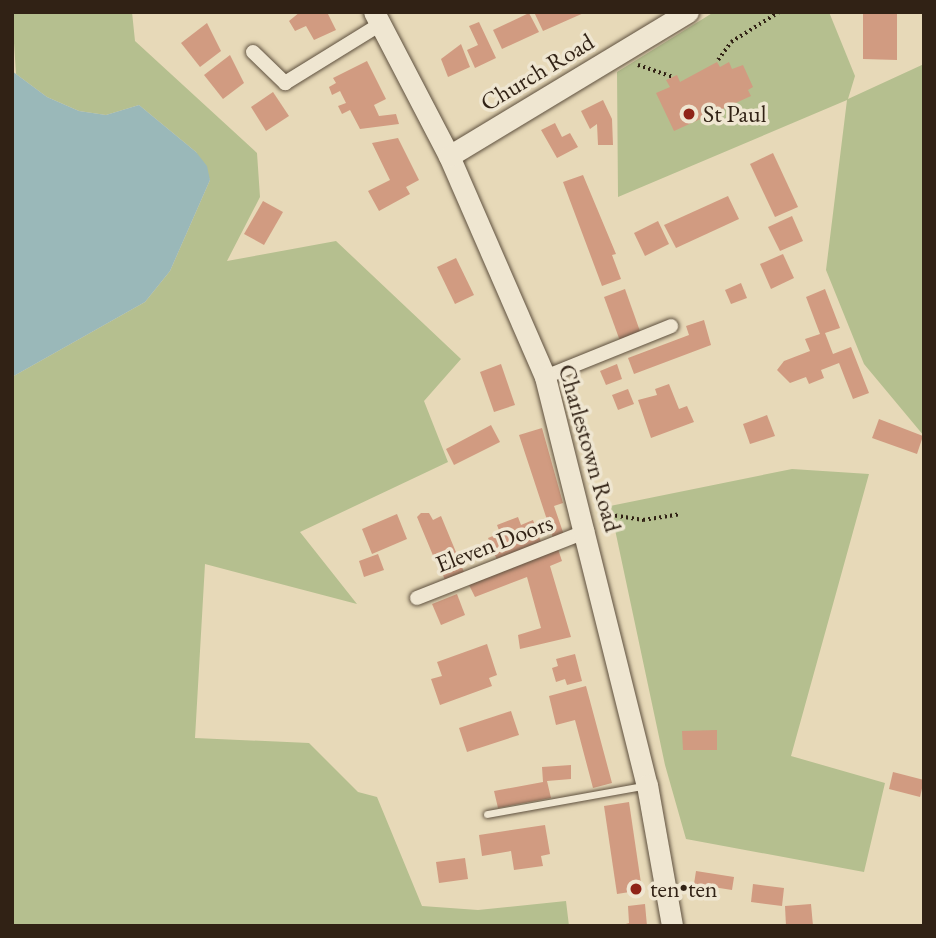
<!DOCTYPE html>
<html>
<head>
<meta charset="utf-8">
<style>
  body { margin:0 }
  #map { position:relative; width:936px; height:938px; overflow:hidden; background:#e7d9b8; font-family:"EB Garamond",serif }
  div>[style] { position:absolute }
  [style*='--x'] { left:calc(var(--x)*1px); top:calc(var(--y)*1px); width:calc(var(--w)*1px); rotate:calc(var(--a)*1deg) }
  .green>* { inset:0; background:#b5bf8f }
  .water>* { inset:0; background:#9ab8b9 }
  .building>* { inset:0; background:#d19b81 }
  .path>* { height:3.5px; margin-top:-1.75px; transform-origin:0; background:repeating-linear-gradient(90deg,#312215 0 2px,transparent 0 5.5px) }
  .roads { filter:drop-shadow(0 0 2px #5e503e) drop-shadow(0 0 2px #5e503e) }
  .lane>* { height:7px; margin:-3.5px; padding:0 3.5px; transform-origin:3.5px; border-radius:3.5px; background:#efe6d1 }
  .street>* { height:14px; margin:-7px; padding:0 7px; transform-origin:7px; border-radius:7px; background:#efe6d1 }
  .secondary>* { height:21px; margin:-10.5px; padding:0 10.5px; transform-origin:10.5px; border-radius:10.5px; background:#efe6d1 }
  .dots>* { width:19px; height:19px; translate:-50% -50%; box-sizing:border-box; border:4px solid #efe6d1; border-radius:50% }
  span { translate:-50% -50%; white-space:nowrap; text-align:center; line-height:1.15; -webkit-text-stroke:7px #efe6d1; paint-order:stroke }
  .street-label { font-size:24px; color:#312215 }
  .poi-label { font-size:24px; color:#312215 }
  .left { translate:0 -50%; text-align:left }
  .frame { position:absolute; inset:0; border:14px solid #312215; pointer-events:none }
</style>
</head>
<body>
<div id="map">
  <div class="green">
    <i style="clip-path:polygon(12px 12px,132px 12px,135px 41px,257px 153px,260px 197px,227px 261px,336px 241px,461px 359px,424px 401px,448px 462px,300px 532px,357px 604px,205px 564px,195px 738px,309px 743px,358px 792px,377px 797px,422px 906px,478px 910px,566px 901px,569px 926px,12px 926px,12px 377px,145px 302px,170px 271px,210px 180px,196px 152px,139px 105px,106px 115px,79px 111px,47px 97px,16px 74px)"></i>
    <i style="clip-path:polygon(714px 12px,829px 12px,855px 76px,848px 99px,924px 64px,924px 436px,864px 364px,826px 270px,847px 100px,618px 197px,617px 72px)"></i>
    <i style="clip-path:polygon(792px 469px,869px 474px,791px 756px,885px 783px,864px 872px,686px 839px,665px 765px,610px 506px)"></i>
  </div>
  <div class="water">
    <i style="clip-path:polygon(12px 71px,47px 97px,79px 111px,106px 115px,139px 105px,196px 152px,207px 166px,210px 180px,170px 271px,145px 302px,12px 377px)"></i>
  </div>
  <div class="building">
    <i style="clip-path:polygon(300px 12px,327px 12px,336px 30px,314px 40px,306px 26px,295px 31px,289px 21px)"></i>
    <i style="clip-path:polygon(534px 12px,550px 14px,586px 12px,543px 31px)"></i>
    <i style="clip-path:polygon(863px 12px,897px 12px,897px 60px,863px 59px)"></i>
    <i style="clip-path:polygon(529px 13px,539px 32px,502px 49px,493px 30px)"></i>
    <i style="clip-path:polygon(479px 22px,496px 58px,475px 68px,467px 50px,478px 45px,469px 26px)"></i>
    <i style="clip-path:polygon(207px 23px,221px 51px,200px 67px,181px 43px)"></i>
    <i style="clip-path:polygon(461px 44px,470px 67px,448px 77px,441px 59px)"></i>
    <i style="clip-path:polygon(230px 55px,244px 83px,223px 99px,204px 75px)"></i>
    <i style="clip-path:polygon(367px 61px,386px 99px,374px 105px,379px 116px,396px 114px,399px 124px,360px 129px,350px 110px,342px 114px,338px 106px,346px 103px,340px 91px,332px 95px,329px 87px,336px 83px,333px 78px)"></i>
    <i style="clip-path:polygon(717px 62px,720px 67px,729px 62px,732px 69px,743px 65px,753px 87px,748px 90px,751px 96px,674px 131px,656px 93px,670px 87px,666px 80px,677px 75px,680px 82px)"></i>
    <i style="clip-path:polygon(273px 92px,289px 116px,266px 131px,251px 107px)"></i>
    <i style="clip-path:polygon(603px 100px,612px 119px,613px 145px,598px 145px,597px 124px,590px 129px,581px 111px)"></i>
    <i style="clip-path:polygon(555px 123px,562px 137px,570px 133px,578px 147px,557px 158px,541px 130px)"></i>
    <i style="clip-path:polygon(398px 138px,419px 180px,406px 187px,410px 194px,379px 211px,368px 191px,390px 180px,372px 143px)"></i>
    <i style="clip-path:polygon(773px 153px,798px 207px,775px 217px,750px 164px)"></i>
    <i style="clip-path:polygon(583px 175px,616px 254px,612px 255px,621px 279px,602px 286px,563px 182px)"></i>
    <i style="clip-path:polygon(728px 196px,739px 219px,676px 248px,664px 225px)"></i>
    <i style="clip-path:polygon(263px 201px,283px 212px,264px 245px,244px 234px)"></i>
    <i style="clip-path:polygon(792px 216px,803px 241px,780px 251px,768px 227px)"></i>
    <i style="clip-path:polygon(658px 221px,669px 244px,645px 256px,634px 233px)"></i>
    <i style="clip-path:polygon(783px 254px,794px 278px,771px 289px,760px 264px)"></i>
    <i style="clip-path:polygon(456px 258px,474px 295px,455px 304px,437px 267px)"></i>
    <i style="clip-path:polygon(741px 283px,747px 298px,731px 304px,725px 290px)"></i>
    <i style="clip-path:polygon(625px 289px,641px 334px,620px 341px,604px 297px)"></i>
    <i style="clip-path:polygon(825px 289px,840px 328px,825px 333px,833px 354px,851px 347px,869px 393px,853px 399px,839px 363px,821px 370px,824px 378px,809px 384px,806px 377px,790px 383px,777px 370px,784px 361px,810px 351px,805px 339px,820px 334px,806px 297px)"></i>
    <i style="clip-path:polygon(704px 320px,711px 345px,634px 374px,628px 358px,689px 335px,686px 326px)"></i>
    <i style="clip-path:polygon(501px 364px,515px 405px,494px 412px,480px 372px)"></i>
    <i style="clip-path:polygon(617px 364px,622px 379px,606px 385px,600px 371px)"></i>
    <i style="clip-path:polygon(669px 384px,679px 409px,687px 406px,694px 422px,651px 438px,638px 400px,657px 395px,655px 389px)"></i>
    <i style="clip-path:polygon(628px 389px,634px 404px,618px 410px,612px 395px)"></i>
    <i style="clip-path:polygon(767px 415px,775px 436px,750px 444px,743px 424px)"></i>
    <i style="clip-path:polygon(879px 419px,923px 436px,917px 454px,872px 438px)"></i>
    <i style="clip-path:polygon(491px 425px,500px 442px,454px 465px,446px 449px)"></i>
    <i style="clip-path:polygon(542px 428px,563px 503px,554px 506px,564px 535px,553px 538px,519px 435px)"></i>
    <i style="clip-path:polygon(421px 513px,429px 513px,433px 520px,441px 516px,458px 557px,437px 565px,417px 517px)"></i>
    <i style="clip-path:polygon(397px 514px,407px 539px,372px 554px,362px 529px)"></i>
    <i style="clip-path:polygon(518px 517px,521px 525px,533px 520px,541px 542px,497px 560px,488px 538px,500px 533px,497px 525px)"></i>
    <i style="clip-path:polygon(557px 546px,562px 561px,550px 566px,571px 637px,520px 649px,518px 635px,541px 628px,527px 577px,475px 597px,469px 585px)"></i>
    <i style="clip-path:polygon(378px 554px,384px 570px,364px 577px,359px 561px)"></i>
    <i style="clip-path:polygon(459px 559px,465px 575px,445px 581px,440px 565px)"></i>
    <i style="clip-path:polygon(457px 594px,465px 615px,441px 625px,432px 604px)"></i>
    <i style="clip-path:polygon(487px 644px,497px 675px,489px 678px,492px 686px,440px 705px,431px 679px,442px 676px,437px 662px)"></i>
    <i style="clip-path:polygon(575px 654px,582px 681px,567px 685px,565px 679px,556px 682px,552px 668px,558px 666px,556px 659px)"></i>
    <i style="clip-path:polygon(586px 686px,612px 783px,593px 788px,575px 720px,556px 725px,549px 696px)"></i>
    <i style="clip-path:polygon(511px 711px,519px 735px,467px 752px,459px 728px)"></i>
    <i style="clip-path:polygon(717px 730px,717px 750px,683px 750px,682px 731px)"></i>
    <i style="clip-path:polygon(571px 765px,571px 779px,547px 781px,551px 798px,498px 808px,494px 791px,543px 782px,542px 767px)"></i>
    <i style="clip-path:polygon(893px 772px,924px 780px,920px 797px,889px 789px)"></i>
    <i style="clip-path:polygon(629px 802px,642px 890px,617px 894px,604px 806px)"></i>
    <i style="clip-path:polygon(545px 825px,550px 854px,541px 856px,543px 866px,514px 870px,511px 851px,482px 856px,479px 835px)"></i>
    <i style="clip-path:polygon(465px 858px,468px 879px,439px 883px,436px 862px)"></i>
    <i style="clip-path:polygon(696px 871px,734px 877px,732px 890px,694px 884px)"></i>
    <i style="clip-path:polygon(753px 884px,784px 888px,782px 906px,751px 902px)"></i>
    <i style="clip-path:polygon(645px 904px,647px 926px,619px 926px,629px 923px,628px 906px)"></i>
    <i style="clip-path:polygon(811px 904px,813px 926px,786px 926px,785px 906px)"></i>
  </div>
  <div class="path">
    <i style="--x:718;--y:60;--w:22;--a:-54"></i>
    <i style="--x:731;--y:42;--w:57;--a:-32"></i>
    <i style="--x:638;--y:65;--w:36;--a:19"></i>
    <i style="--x:599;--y:513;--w:45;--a:9"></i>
    <i style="--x:643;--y:520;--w:37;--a:-9"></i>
  </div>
  <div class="roads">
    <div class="lane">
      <i style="--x:487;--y:814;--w:158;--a:-10.2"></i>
    </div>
    <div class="street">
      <i style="--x:253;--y:52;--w:45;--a:44.1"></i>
      <i style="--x:285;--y:83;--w:110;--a:-31.7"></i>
      <i style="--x:545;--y:377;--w:136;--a:-22"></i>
      <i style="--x:417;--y:598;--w:183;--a:-21.5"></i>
    </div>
    <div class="secondary">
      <i style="--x:374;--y:12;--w:162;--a:62.5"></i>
      <i style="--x:449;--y:156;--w:241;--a:66.5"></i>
      <i style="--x:545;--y:377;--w:421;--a:76"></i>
      <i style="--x:647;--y:785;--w:143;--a:79.9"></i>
      <i style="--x:449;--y:156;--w:279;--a:-31.1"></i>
    </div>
  </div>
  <div class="dots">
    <i style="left:689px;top:114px;background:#8f2418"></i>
    <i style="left:636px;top:889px;background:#8f2418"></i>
  </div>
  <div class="street-label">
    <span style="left:537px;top:72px;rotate:-31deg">Church Road</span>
    <span style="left:590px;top:448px;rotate:74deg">Charlestown Road</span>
    <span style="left:494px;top:543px;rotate:-21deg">Eleven Doors</span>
  </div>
  <div class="poi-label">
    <span class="left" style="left:703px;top:114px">St Paul</span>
    <span class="left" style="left:650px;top:889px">ten•ten</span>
  </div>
  <div class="frame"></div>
</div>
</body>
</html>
